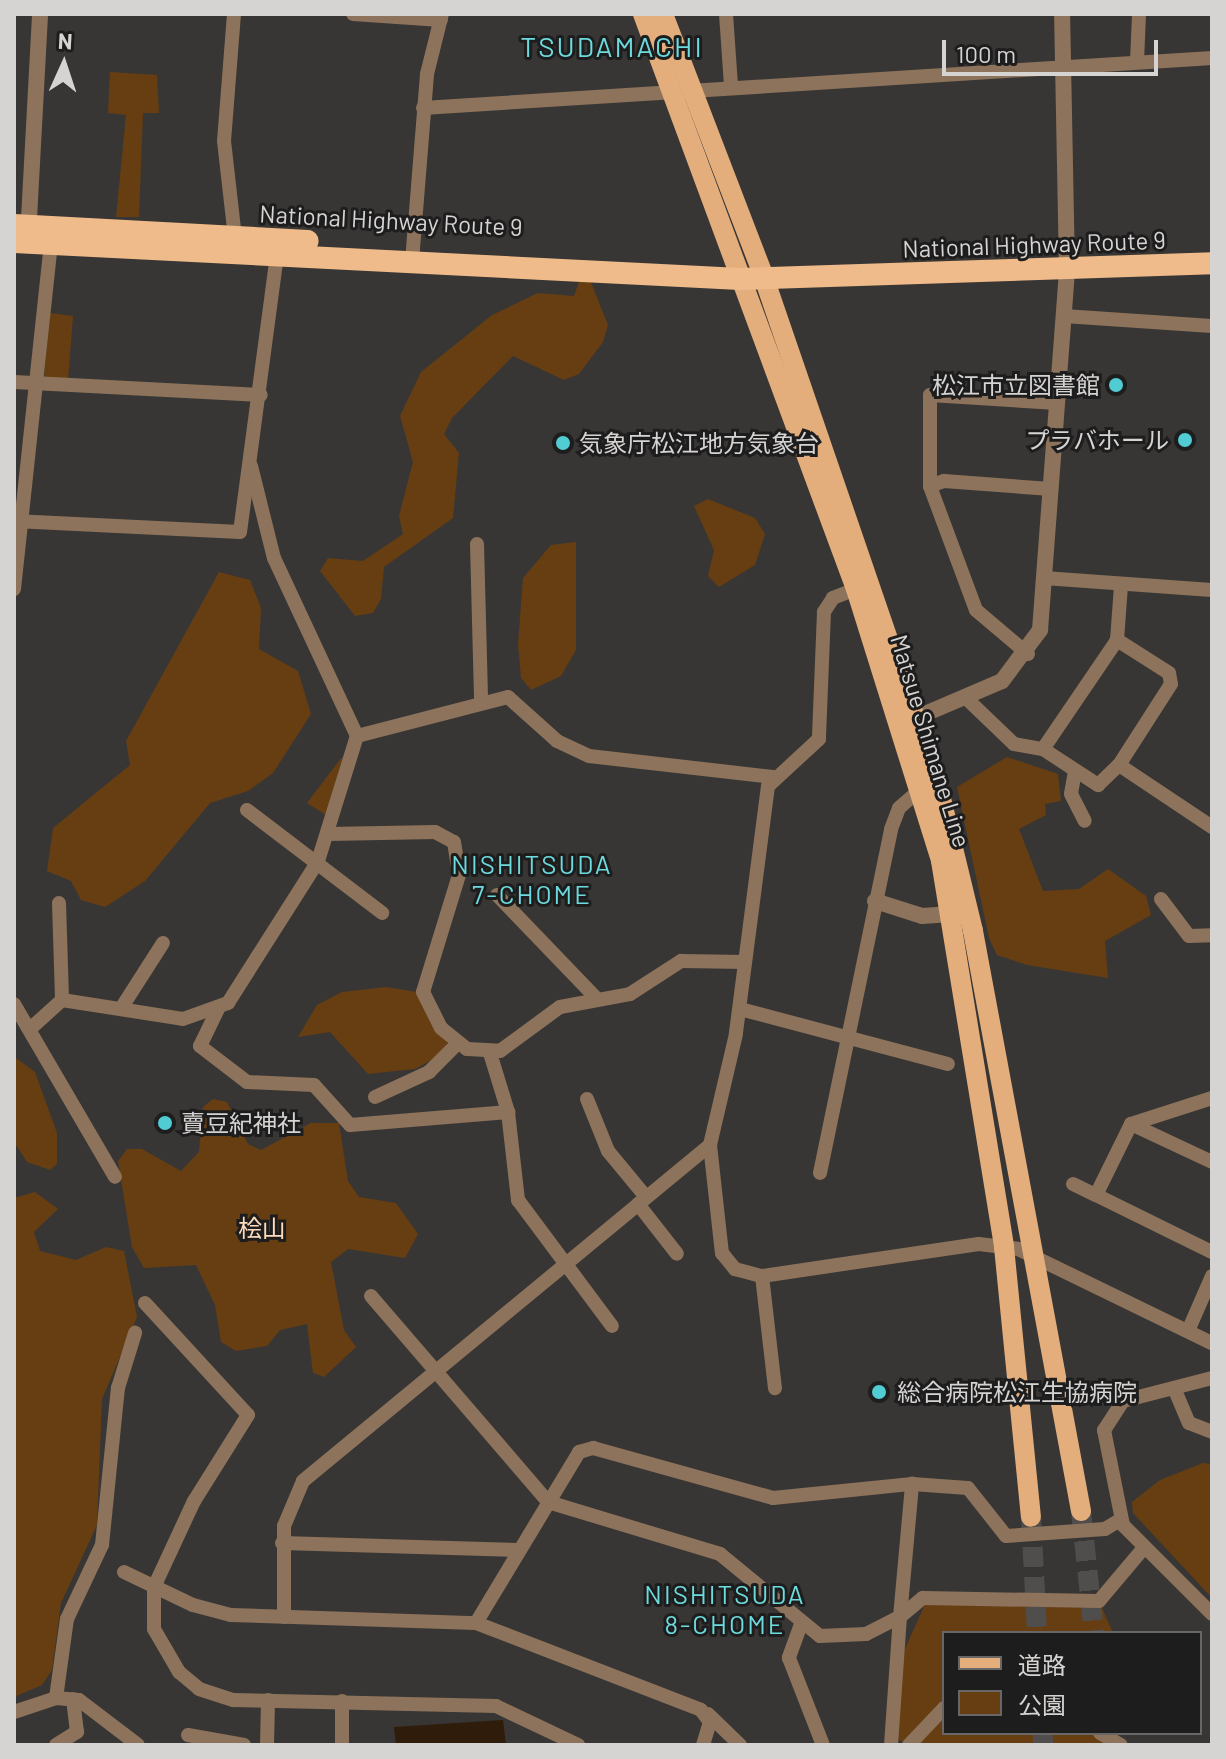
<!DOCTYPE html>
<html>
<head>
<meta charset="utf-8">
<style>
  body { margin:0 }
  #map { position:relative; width:1226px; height:1759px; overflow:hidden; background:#383634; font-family:Barlow,"Noto Sans JP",sans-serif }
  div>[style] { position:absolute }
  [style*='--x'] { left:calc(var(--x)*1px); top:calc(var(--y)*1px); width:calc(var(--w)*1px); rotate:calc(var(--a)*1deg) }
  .green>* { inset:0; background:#663e12 }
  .water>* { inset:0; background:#2f1c0a }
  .primary-tunnel>* { height:20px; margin-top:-10px; transform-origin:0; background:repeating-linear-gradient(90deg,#504e4c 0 20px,transparent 0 30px) }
  .minor>* { height:14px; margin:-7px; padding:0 7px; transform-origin:7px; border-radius:7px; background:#8d735b }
  .tertiary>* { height:16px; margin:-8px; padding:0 8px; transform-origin:8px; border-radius:8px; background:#8d735b }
  .primary>* { height:20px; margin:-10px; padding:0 10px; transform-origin:10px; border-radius:10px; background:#e4ae7c }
  .trunk>* { height:22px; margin:-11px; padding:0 11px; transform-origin:11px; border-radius:11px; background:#f0bb8a }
  .dots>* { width:22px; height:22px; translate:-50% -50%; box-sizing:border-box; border:4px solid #1e1d1d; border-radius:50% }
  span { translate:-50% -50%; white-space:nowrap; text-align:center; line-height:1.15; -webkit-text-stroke:6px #1e1d1d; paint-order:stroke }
  .street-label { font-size:24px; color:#d6d4d3 }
  .poi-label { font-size:24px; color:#d6d4d3 }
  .right { translate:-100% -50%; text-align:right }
  .left { translate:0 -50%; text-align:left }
  .park-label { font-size:24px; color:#fddbbd }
  .neighbourhood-label { font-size:26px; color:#6ddade; letter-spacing:2px }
  .quarter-label { font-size:28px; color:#6ddade; letter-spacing:2px }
  .frame { position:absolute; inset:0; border:16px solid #d6d4d3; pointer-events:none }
  .legend { position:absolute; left:942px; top:1631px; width:260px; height:104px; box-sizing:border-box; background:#1e1d1d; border:2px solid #686666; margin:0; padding:10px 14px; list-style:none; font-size:24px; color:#d6d4d3 }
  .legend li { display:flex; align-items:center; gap:16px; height:40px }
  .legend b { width:40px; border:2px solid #686666 }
  .north { position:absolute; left:24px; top:24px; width:80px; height:80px; -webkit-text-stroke:6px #1e1d1d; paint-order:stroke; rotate:3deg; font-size:22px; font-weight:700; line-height:32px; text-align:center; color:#d6d4d3 }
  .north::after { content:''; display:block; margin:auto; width:28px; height:36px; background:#d6d4d3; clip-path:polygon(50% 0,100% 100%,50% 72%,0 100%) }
  .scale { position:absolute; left:942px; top:40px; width:216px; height:36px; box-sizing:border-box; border:4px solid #d6d4d3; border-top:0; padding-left:10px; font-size:24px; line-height:28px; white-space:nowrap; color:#d6d4d3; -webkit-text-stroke:6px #1e1d1d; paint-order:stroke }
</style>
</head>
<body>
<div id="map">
  <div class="green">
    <i style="clip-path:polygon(110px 72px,157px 75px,159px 113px,143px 113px,139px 217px,116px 217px,126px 115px,108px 113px)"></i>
    <i style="clip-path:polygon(580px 279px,590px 280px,608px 325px,603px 342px,579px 374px,564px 380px,513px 356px,452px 418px,444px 434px,459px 453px,453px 518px,384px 567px,381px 599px,373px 613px,355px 616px,320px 571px,328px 558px,363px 561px,403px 534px,399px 516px,413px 462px,400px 416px,421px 372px,492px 315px,538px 293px,574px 296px)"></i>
    <i style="clip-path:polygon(50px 313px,73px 316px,68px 380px,44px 378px)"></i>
    <i style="clip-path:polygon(708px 499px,755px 518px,765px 534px,755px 565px,719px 587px,708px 576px,714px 550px,694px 506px)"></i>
    <i style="clip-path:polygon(576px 542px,576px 650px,561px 676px,531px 690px,521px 678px,518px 644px,523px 578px,551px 545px)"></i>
    <i style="clip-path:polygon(219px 572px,250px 580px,261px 608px,259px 649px,298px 671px,311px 714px,273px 773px,248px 791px,210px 803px,145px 881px,105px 907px,81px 900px,71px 881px,47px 871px,53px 828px,130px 765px,126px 741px)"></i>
    <i style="clip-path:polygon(342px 757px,342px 760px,326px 815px,307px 803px)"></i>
    <i style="clip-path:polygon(1007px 757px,1058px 774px,1061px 801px,1045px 804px,1046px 815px,1019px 829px,1043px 891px,1079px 889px,1108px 869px,1146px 896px,1151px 915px,1105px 941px,1108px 978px,1027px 965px,997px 955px,989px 938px,957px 787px)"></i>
    <i style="clip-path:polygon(386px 987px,417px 992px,448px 1041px,442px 1054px,415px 1069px,368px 1074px,330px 1032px,298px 1037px,317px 1005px,342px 992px)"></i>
    <i style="clip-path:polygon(16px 1058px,35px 1072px,57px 1133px,57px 1164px,50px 1170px,27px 1162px,14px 1142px)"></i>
    <i style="clip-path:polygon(213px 1099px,227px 1102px,248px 1144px,261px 1150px,311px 1123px,339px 1123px,348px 1181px,359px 1197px,396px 1203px,418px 1234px,405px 1258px,348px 1249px,331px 1262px,344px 1330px,356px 1347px,324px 1377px,313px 1373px,307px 1324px,280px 1330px,267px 1346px,236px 1351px,221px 1342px,215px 1305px,196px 1265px,144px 1268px,132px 1247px,118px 1161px,127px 1149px,142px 1149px,181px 1171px,199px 1152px,203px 1107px)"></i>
    <i style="clip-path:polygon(35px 1192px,58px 1209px,34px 1232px,40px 1251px,76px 1260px,106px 1247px,124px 1251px,137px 1317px,102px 1399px,97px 1525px,61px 1603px,52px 1670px,42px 1685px,14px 1697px,14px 1198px)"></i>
    <i style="clip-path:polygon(1203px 1463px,1212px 1464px,1212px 1598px,1133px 1513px,1132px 1502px,1160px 1480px)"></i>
    <i style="clip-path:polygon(926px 1602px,1102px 1608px,1113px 1633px,944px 1633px,944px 1733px,1096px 1733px,1109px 1745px,912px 1745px,896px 1739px,904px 1651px)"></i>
  </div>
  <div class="water">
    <i style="clip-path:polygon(503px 1720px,506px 1745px,396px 1745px,394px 1727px)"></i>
  </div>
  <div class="primary-tunnel">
    <i style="--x:1081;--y:1511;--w:123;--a:83.9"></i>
    <i style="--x:1031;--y:1517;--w:116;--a:87"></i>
    <i style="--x:1043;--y:1733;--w:12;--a:90"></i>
  </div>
  <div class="minor">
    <i style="--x:234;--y:14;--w:127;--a:94.5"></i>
    <i style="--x:224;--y:141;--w:97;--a:83.5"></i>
    <i style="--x:353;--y:14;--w:88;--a:3.9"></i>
    <i style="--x:726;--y:14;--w:72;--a:86"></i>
    <i style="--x:1137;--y:62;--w:48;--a:-87.6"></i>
    <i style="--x:423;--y:108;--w:791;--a:-3.63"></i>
    <i style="--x:412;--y:261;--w:188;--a:-85.4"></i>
    <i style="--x:427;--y:74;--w:62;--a:-76"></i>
    <i style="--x:1064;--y:316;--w:148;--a:3.9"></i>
    <i style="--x:14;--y:382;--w:247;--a:3"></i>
    <i style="--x:251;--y:466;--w:95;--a:76"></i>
    <i style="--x:274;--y:558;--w:196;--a:65"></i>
    <i style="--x:930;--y:486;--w:91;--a:-90"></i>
    <i style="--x:930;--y:395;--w:127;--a:3.6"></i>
    <i style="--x:14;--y:521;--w:226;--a:2.8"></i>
    <i style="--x:240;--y:532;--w:279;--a:-82.4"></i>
    <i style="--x:477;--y:544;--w:155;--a:88.5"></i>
    <i style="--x:1044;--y:578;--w:168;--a:4.1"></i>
    <i style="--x:14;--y:589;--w:347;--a:-83.9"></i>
    <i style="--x:856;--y:589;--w:25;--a:159"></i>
    <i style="--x:833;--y:598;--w:17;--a:123"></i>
    <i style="--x:824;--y:612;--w:127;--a:92.3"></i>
    <i style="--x:819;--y:739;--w:69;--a:137.3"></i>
    <i style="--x:768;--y:786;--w:250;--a:97.4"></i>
    <i style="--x:736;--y:1034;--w:114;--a:103.2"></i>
    <i style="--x:710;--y:1145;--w:109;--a:83.7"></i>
    <i style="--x:722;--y:1253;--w:21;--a:51"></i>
    <i style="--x:735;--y:1269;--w:28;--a:15"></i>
    <i style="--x:762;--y:1276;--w:219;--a:-8.4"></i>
    <i style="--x:979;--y:1244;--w:39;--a:7"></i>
    <i style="--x:1018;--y:1249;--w:216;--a:25.9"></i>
    <i style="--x:1028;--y:654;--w:68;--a:-139.8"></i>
    <i style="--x:976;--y:610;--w:132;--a:-110.4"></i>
    <i style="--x:930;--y:486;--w:15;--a:-20"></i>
    <i style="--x:944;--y:481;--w:107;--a:4.3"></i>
    <i style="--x:967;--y:699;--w:65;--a:43.8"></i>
    <i style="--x:1014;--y:744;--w:29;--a:10"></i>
    <i style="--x:1043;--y:749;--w:132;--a:-55.8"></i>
    <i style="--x:1117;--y:640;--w:54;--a:-85.8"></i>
    <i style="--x:1043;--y:749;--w:66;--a:33.2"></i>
    <i style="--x:1098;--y:785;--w:29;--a:-44"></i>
    <i style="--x:1119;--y:765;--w:96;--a:-57.3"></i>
    <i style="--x:1171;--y:684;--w:11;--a:-100"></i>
    <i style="--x:1169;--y:673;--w:62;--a:-147.6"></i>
    <i style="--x:1119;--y:765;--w:112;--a:33.7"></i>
    <i style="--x:1075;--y:771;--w:23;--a:100"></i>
    <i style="--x:1071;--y:794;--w:30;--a:63"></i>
    <i style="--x:247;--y:810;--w:170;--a:37.3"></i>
    <i style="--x:328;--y:834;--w:107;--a:-1.1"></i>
    <i style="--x:435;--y:832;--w:21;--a:28"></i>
    <i style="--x:454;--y:842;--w:33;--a:81"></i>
    <i style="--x:459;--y:875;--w:122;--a:107.1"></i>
    <i style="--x:423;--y:992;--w:40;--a:63.4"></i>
    <i style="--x:441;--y:1028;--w:33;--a:39"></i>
    <i style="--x:467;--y:1049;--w:33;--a:3"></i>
    <i style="--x:500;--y:1051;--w:74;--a:-36.3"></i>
    <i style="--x:560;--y:1007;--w:71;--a:-10.5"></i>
    <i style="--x:630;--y:994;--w:61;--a:-32.9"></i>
    <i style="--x:681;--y:961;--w:64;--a:0.9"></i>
    <i style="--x:497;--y:895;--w:144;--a:46.1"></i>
    <i style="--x:1161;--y:899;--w:46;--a:52.9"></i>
    <i style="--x:1189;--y:936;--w:23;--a:-2"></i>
    <i style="--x:59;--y:903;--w:97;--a:88.2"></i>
    <i style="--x:14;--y:1004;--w:200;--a:59.7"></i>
    <i style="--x:122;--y:1007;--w:76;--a:-57.4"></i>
    <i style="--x:218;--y:1009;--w:41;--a:115.9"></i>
    <i style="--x:200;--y:1046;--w:59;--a:37.5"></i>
    <i style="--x:247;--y:1082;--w:67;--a:2.6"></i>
    <i style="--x:314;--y:1085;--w:54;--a:48"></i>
    <i style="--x:350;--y:1125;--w:159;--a:-4.7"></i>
    <i style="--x:740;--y:1009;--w:215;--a:14.8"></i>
    <i style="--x:30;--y:1029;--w:43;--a:-42.2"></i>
    <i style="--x:62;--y:1000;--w:122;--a:8.9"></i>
    <i style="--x:183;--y:1019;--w:48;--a:-19.6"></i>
    <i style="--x:228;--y:1003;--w:168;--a:-57.6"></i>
    <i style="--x:318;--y:861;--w:131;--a:-72.7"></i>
    <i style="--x:357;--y:736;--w:156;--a:-14.5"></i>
    <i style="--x:508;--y:697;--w:66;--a:41.9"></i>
    <i style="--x:557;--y:741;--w:35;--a:25"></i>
    <i style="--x:589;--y:756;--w:185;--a:6.5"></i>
    <i style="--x:490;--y:1053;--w:62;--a:73"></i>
    <i style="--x:508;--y:1112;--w:89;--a:83.5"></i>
    <i style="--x:518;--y:1200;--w:157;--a:53.3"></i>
    <i style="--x:375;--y:1097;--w:60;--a:-24.8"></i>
    <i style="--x:429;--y:1072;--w:38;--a:-45"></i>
    <i style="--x:1212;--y:1098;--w:85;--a:162.2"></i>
    <i style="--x:1131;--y:1124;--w:79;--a:116.2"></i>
    <i style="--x:1096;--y:1195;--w:129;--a:26.2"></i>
    <i style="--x:587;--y:1099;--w:56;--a:68"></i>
    <i style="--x:608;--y:1151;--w:60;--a:50.4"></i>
    <i style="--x:1131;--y:1124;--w:89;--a:25.1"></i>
    <i style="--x:820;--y:1173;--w:351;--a:-78.3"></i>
    <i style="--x:891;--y:829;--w:22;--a:-69"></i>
    <i style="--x:899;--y:808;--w:30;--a:-41"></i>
    <i style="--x:1073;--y:1184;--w:25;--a:26"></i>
    <i style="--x:638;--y:1204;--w:63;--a:52"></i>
    <i style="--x:762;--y:1276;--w:113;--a:83.4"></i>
    <i style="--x:371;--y:1296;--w:272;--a:49.3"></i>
    <i style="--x:548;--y:1502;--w:180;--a:16.8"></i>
    <i style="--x:720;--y:1554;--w:129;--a:39.4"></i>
    <i style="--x:820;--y:1636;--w:46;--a:-2.5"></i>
    <i style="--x:866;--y:1634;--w:38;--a:-27"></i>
    <i style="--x:900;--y:1617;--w:134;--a:-84.8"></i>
    <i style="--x:912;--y:1484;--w:56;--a:4.1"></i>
    <i style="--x:968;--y:1488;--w:61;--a:51.6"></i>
    <i style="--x:1006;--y:1536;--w:99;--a:-4"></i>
    <i style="--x:1105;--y:1529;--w:17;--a:-31"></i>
    <i style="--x:145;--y:1303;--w:152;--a:47.4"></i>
    <i style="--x:248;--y:1415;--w:102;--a:122.1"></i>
    <i style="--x:194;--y:1501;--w:95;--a:114.9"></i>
    <i style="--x:154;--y:1587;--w:42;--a:90"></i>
    <i style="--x:154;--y:1629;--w:50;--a:59.8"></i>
    <i style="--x:179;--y:1672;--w:26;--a:40"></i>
    <i style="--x:199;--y:1689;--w:36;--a:18"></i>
    <i style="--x:233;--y:1700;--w:263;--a:1.3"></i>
    <i style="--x:496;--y:1706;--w:91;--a:25.4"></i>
    <i style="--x:1188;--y:1331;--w:60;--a:-66.4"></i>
    <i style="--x:1212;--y:1378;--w:92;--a:165.5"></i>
    <i style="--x:1123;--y:1401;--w:35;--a:123"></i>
    <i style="--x:1104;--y:1430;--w:97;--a:78.7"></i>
    <i style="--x:1123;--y:1525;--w:126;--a:45"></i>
    <i style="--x:1174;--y:1388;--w:38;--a:67"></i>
    <i style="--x:1189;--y:1423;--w:25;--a:21"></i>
    <i style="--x:282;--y:1543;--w:237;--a:1.7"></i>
    <i style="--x:124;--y:1572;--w:76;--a:25.6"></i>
    <i style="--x:193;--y:1605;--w:39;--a:15"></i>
    <i style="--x:231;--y:1615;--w:245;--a:1.9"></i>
    <i style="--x:476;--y:1623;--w:241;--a:21.1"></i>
    <i style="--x:701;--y:1710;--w:15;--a:53"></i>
    <i style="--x:710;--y:1722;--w:24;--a:107"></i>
    <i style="--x:284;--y:1617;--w:91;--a:-90"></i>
    <i style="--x:284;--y:1526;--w:49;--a:-67.1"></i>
    <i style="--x:303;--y:1481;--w:528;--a:-39.54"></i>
    <i style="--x:476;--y:1623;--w:200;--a:-58.9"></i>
    <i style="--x:579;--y:1452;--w:15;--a:-16"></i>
    <i style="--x:593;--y:1448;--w:187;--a:15.5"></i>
    <i style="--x:773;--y:1498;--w:140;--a:-5.8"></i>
    <i style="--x:800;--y:1627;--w:33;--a:110"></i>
    <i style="--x:789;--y:1658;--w:93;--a:68.7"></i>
    <i style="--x:56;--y:1698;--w:80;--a:-82.1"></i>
    <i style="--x:67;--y:1619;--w:82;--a:-64.7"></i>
    <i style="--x:102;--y:1545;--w:158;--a:-84.2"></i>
    <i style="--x:118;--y:1388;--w:58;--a:-72.8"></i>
    <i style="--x:342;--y:1701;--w:44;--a:90"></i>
    <i style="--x:14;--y:1712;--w:44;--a:-18.4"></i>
    <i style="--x:56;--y:1698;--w:23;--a:5"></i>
    <i style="--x:79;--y:1700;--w:74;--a:37.3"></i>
    <i style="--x:708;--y:1714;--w:45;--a:44.1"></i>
    <i style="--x:1100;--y:1733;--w:24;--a:30"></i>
    <i style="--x:188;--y:1735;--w:57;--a:10.1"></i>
    <i style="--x:56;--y:1745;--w:25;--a:-32"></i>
    <i style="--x:77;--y:1732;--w:33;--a:-97"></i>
    <i style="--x:267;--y:1745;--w:45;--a:-88.7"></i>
    <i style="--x:891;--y:1745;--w:128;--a:-86"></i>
    <i style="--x:900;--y:1617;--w:30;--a:-40"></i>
    <i style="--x:923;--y:1598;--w:176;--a:1"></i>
    <i style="--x:1099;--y:1601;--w:68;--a:-49.8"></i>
    <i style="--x:909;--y:1745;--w:51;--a:-46.6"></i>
  </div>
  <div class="tertiary">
    <i style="--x:28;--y:237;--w:223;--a:-86.9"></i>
    <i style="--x:906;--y:722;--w:104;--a:-23.1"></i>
    <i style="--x:1002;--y:681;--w:64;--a:-53.3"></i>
    <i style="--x:1040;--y:630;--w:361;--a:-85.7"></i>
    <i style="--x:1067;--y:270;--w:256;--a:-91.1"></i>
    <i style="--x:875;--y:901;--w:49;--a:17.7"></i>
    <i style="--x:922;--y:916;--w:29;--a:-4"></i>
  </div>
  <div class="primary">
    <i style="--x:643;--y:14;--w:613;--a:69.67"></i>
    <i style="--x:856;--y:589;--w:285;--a:72.6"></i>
    <i style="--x:941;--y:861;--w:391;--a:80.7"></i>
    <i style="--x:1004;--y:1247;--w:271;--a:84.3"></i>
    <i style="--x:663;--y:14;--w:280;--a:69"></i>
    <i style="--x:763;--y:275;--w:536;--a:71.06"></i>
    <i style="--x:937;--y:782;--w:153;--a:76.4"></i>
    <i style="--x:973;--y:931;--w:590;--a:79.45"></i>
  </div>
  <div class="trunk">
    <i style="--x:14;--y:225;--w:294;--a:3.1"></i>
    <i style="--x:14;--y:242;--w:727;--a:2.92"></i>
    <i style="--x:740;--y:279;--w:472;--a:-1.9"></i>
  </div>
  <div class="dots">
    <i style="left:1116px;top:385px;background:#51ccd2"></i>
    <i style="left:1185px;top:440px;background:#51ccd2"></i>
    <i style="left:563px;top:443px;background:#51ccd2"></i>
    <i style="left:165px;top:1123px;background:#51ccd2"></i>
    <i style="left:879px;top:1392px;background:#51ccd2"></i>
  </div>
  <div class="street-label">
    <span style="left:391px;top:220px;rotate:3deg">National Highway Route 9</span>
    <span style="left:1034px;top:244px;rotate:-2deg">National Highway Route 9</span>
    <span style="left:931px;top:741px;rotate:73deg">Matsue Shimane Line</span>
  </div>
  <div class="poi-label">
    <span class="right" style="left:1100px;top:385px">松江市立図書館</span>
    <span class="right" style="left:1169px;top:440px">プラバホール</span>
    <span class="left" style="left:579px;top:443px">気象庁松江地方気象台</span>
    <span class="left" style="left:181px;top:1123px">賣豆紀神社</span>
    <span class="left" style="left:897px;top:1392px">総合病院松江生協病院</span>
  </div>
  <div class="park-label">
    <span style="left:262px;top:1228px">桧山</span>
  </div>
  <div class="neighbourhood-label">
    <span style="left:532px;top:879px">NISHITSUDA<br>7-CHOME</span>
    <span style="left:725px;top:1609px">NISHITSUDA<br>8-CHOME</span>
  </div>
  <div class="quarter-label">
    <span style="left:612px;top:46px">TSUDAMACHI</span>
  </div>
  <div class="frame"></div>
  <ul class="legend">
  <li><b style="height:10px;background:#e4ae7c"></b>道路</li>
  <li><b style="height:22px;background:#663e12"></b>公園</li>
  </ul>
  <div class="north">N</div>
  <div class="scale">100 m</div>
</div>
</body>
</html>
